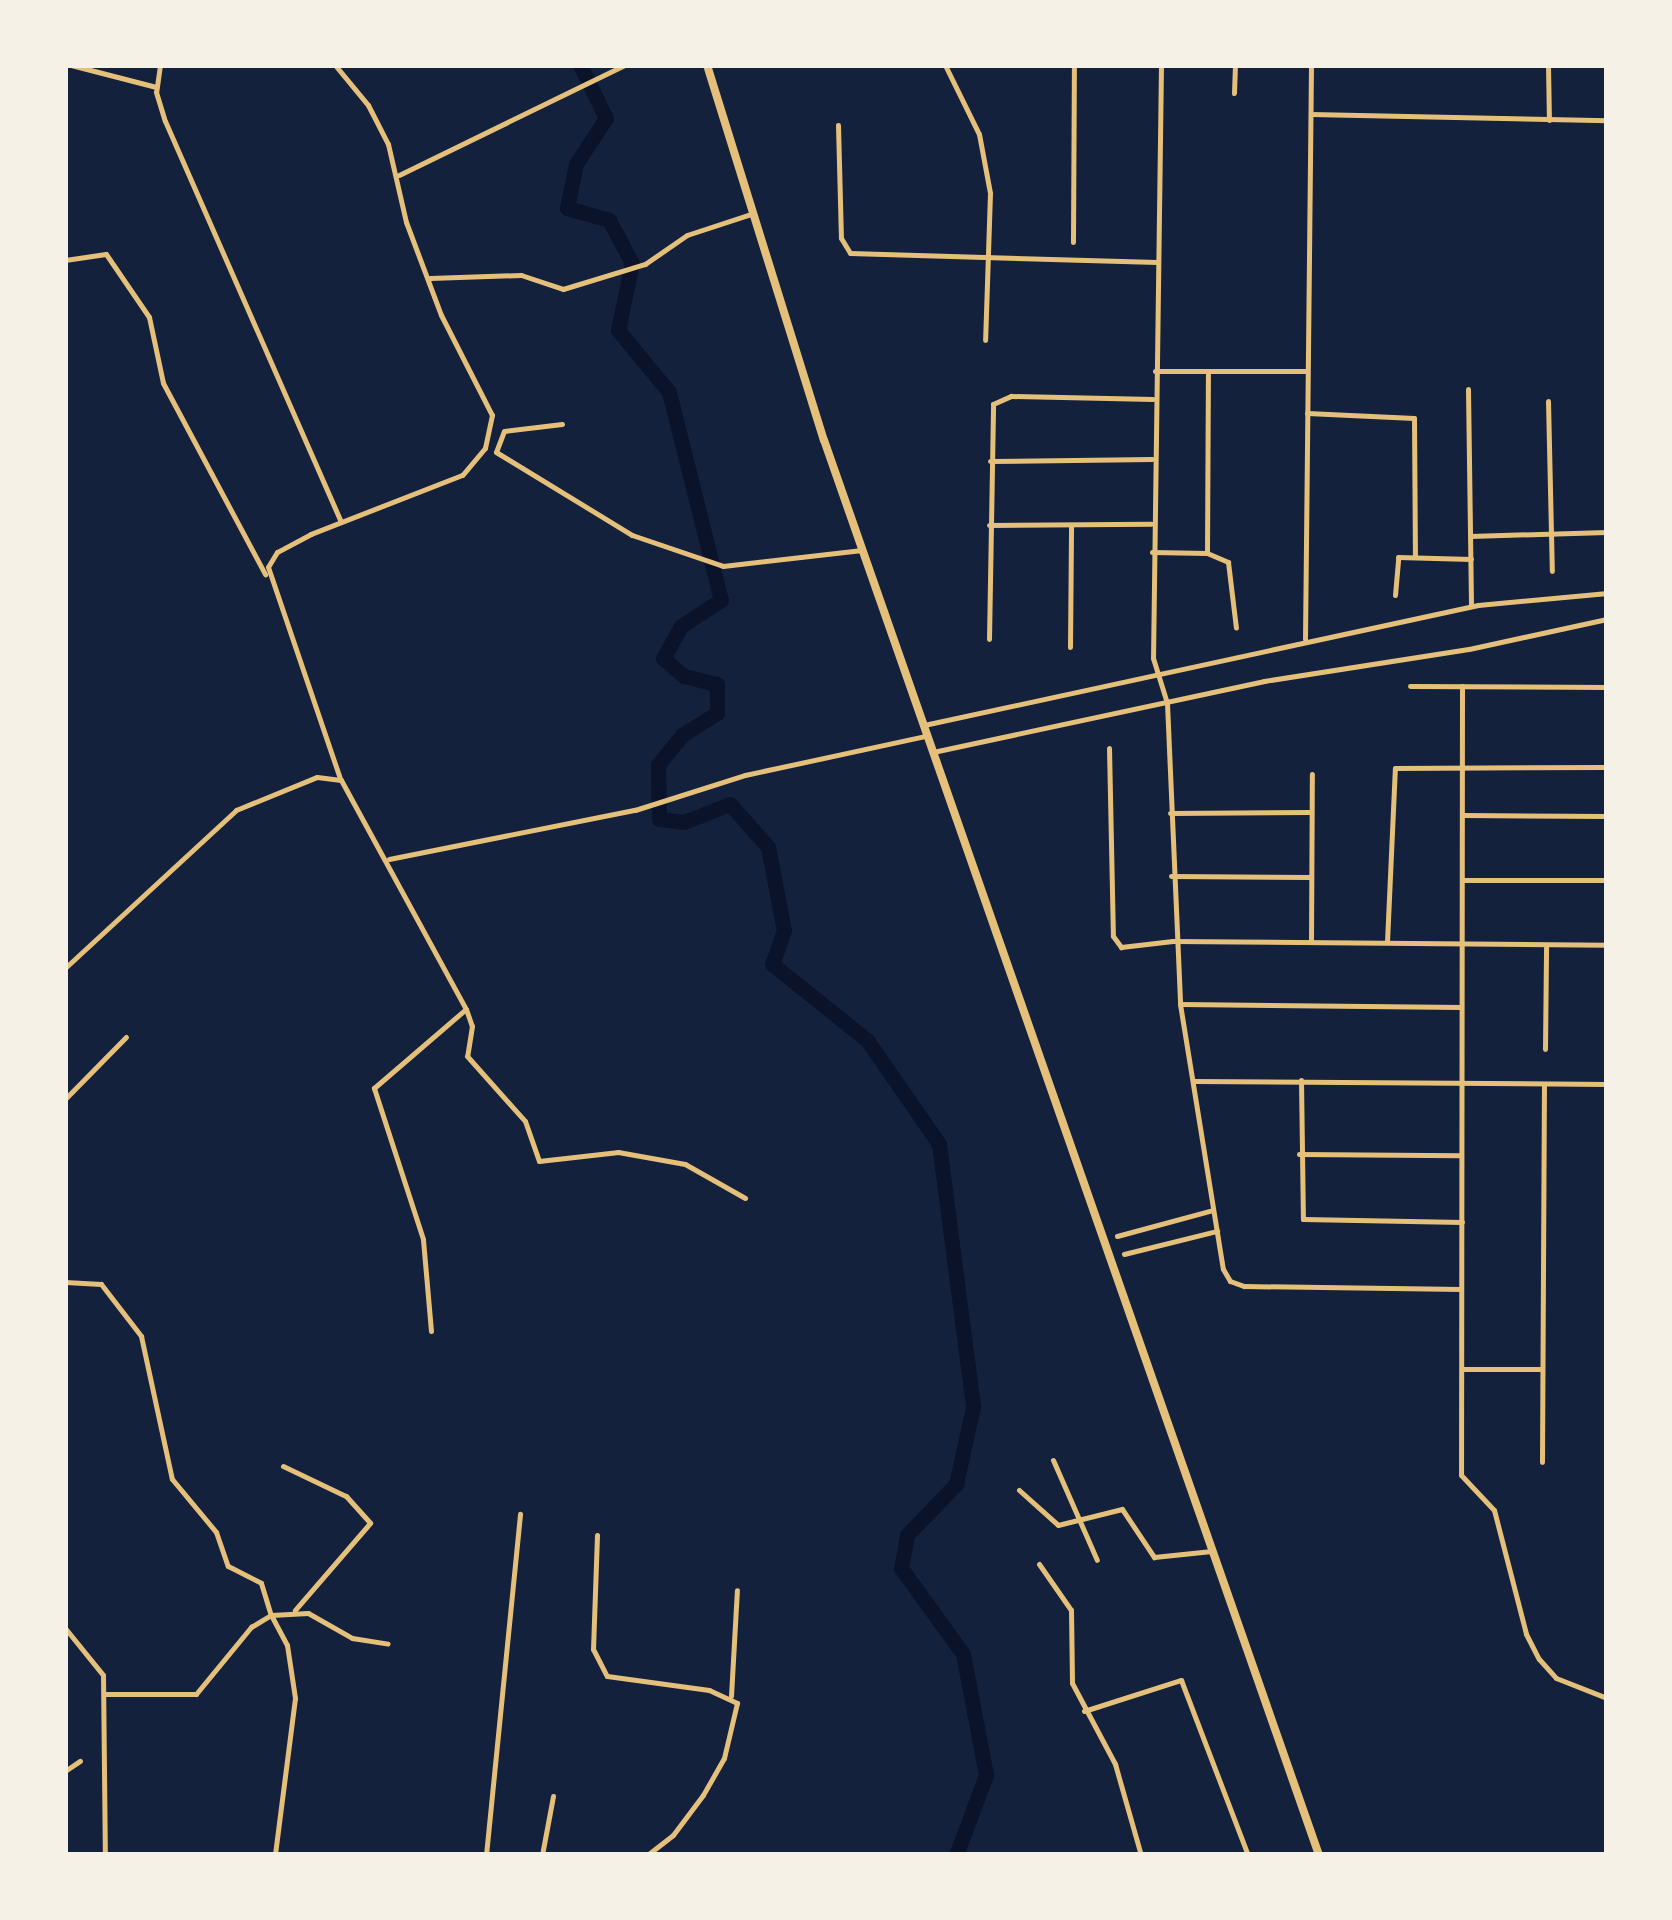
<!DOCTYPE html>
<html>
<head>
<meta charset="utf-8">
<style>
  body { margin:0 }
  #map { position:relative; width:1672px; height:1920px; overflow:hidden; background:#14213d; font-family:Signika,sans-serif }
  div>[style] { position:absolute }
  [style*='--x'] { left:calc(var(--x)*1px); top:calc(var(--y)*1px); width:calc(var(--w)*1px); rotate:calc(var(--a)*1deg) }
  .river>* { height:15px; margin:-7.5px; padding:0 7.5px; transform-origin:7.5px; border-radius:7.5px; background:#0b132b }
  .minor>* { height:5px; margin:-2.5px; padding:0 2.5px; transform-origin:2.5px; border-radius:2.5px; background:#e5c07b }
  .tertiary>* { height:5px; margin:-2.5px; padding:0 2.5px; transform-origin:2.5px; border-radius:2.5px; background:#e5c07b }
  .primary>* { height:8px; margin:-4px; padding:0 4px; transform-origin:4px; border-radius:4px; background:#e5c07b }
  span { translate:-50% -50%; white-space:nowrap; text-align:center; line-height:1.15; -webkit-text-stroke:9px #f6f1e7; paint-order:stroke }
  .frame { position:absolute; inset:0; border:68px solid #f6f1e7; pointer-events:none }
</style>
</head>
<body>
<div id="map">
  <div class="river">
    <i style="--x:580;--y:65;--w:59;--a:63.9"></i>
    <i style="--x:606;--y:118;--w:55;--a:123.1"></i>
    <i style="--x:576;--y:164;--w:45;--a:101.6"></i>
    <i style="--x:567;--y:208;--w:44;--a:15.9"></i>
    <i style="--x:609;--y:220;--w:49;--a:61.9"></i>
    <i style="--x:632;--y:263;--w:68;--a:101.8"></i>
    <i style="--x:618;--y:330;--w:80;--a:50.6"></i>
    <i style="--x:669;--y:392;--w:214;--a:76"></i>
    <i style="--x:721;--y:600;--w:48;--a:147"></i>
    <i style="--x:681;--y:626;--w:37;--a:119"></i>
    <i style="--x:663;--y:658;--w:28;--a:41"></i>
    <i style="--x:684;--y:676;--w:34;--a:14"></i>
    <i style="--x:717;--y:684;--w:29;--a:90"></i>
    <i style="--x:717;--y:713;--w:41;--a:147.8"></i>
    <i style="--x:682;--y:735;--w:38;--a:129"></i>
    <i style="--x:658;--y:765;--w:54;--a:88.9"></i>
    <i style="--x:659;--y:819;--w:25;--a:7"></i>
    <i style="--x:684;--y:822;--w:49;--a:-21.4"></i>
    <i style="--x:730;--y:804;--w:57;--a:48.5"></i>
    <i style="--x:768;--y:847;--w:85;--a:79.1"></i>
    <i style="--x:784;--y:930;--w:36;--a:109"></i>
    <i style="--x:772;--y:964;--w:122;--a:38.7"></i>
    <i style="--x:867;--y:1040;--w:126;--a:55.3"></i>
    <i style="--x:939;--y:1144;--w:265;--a:82.6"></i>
    <i style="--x:973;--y:1407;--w:79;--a:102.4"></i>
    <i style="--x:956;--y:1484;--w:71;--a:133.9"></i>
    <i style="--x:907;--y:1535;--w:34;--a:100"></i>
    <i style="--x:901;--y:1568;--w:106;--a:54.2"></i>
    <i style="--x:963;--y:1654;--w:123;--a:79.2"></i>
    <i style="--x:986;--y:1775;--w:85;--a:110.6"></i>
  </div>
  <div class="minor">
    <i style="--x:71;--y:65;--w:88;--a:14.5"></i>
    <i style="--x:160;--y:65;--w:27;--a:98"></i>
    <i style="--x:156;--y:92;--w:30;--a:73"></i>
    <i style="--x:165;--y:121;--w:436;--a:66.3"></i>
    <i style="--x:335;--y:65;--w:52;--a:50.5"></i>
    <i style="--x:368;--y:105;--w:44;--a:62.9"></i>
    <i style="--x:388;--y:144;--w:80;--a:77"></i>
    <i style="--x:406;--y:222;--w:99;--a:69.4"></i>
    <i style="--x:441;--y:315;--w:112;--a:63"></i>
    <i style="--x:492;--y:415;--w:34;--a:102"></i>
    <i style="--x:485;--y:448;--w:35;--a:130"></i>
    <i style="--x:462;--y:475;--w:162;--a:158.7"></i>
    <i style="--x:311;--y:534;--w:38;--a:152"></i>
    <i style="--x:277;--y:552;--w:17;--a:121"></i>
    <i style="--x:268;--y:567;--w:224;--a:71.2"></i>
    <i style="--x:945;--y:65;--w:77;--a:63.8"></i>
    <i style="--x:979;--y:134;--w:60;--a:79.4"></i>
    <i style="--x:990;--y:193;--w:147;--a:91.9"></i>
    <i style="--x:1161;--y:65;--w:593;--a:90.77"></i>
    <i style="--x:1153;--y:658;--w:47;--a:72.7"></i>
    <i style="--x:1167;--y:703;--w:301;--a:87.5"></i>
    <i style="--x:1180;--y:1004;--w:268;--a:80.8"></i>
    <i style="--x:1223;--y:1269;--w:14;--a:60"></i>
    <i style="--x:1230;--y:1281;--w:15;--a:20"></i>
    <i style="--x:1244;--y:1286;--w:217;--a:0.8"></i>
    <i style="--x:1548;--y:65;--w:55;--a:89"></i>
    <i style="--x:1234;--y:93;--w:28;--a:-88"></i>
    <i style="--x:1311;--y:114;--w:296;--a:1.2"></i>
    <i style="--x:838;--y:125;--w:113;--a:88.5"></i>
    <i style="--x:841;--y:238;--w:17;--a:59"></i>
    <i style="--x:850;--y:253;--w:307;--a:1.7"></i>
    <i style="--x:399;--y:175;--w:251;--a:-26"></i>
    <i style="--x:1073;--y:242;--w:177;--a:-89.7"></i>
    <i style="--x:65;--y:260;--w:41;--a:-8.3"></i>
    <i style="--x:106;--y:254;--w:76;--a:55.7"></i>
    <i style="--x:149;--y:317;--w:67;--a:78"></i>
    <i style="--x:163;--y:383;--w:217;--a:61.9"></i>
    <i style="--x:430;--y:278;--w:91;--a:-1.9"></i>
    <i style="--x:521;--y:275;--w:44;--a:18.4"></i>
    <i style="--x:563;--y:289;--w:86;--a:-17"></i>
    <i style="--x:645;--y:264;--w:51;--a:-34.6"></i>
    <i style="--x:687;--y:235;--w:67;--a:-18.2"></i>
    <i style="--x:1155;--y:371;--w:152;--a:0"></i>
    <i style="--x:1468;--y:389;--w:217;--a:89.2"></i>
    <i style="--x:1548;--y:401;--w:170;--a:88.7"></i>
    <i style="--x:1307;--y:413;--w:107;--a:2.7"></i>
    <i style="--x:1414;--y:418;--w:138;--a:89.6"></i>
    <i style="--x:562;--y:424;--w:58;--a:173.1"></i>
    <i style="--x:504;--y:431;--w:22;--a:111"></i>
    <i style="--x:496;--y:452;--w:159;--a:31.4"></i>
    <i style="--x:632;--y:535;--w:96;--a:18.8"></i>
    <i style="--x:723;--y:566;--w:140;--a:-6.6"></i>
    <i style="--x:990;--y:461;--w:162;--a:-0.7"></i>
    <i style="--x:989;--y:525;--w:162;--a:-0.4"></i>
    <i style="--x:1470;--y:536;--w:137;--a:-1.7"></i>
    <i style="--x:1152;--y:552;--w:55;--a:1"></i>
    <i style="--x:1207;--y:553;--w:23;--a:23"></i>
    <i style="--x:1228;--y:562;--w:66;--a:83.1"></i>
    <i style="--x:1207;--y:553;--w:182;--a:-89.7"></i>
    <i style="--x:1395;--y:595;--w:38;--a:-85"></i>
    <i style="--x:1398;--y:557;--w:73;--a:1.6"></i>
    <i style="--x:989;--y:639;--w:235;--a:-89"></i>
    <i style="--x:993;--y:404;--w:20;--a:-24"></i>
    <i style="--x:1011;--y:396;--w:142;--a:1.2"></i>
    <i style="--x:1305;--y:639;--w:574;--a:-89.4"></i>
    <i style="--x:1070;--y:647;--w:121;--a:-89.5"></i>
    <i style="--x:1410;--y:686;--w:197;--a:0.3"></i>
    <i style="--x:1462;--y:686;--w:789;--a:90.07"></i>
    <i style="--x:1461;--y:1475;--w:48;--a:46.7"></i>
    <i style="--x:1494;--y:1510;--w:128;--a:75.5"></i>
    <i style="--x:1526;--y:1634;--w:28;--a:63"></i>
    <i style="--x:1539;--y:1659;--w:25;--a:48"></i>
    <i style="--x:1556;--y:1678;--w:55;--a:21.4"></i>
    <i style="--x:1109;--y:748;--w:188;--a:88.8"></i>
    <i style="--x:1113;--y:936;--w:14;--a:54"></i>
    <i style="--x:1121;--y:947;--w:52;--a:-6.6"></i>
    <i style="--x:1173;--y:941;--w:434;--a:0.5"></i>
    <i style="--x:1170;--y:813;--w:141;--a:-0.4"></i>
    <i style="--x:1463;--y:815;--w:144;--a:0.4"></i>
    <i style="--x:389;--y:859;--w:251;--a:-11.3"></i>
    <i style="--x:635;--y:810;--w:115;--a:-17.7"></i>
    <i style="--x:745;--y:775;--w:185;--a:-12.2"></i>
    <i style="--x:1171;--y:876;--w:140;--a:0.4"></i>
    <i style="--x:1462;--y:880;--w:145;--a:0"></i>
    <i style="--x:1311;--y:941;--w:167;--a:-89.7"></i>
    <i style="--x:1387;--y:942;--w:174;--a:-87.4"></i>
    <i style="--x:1395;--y:768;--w:212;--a:-0.3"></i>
    <i style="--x:65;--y:968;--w:233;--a:-42.7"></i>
    <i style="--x:236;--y:810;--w:87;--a:-22.2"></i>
    <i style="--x:317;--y:777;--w:24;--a:7"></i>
    <i style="--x:341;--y:780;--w:261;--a:61.4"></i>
    <i style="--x:466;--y:1009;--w:18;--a:71"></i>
    <i style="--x:472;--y:1026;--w:30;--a:99"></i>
    <i style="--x:467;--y:1056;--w:87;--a:48.3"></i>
    <i style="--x:525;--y:1121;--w:42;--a:70.7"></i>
    <i style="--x:539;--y:1161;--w:80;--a:-6.5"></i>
    <i style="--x:618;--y:1152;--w:68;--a:10.2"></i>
    <i style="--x:685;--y:1164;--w:69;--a:29.5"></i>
    <i style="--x:1180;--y:1004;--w:281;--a:0.6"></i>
    <i style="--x:1545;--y:1049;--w:104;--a:-89.4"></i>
    <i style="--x:1301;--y:1080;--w:139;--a:89.2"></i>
    <i style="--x:1303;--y:1219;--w:159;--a:1.1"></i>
    <i style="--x:1193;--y:1081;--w:414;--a:0.4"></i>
    <i style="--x:65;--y:1099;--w:87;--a:-45.5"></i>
    <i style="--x:1299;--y:1154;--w:162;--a:0.4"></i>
    <i style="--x:1117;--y:1236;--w:99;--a:-15.2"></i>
    <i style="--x:1124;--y:1254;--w:96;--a:-13.9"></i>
    <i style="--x:65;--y:1282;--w:36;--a:3"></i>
    <i style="--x:101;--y:1284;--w:66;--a:52.4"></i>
    <i style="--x:141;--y:1336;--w:146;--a:77.8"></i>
    <i style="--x:172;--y:1479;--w:69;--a:50.3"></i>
    <i style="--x:216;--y:1532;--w:36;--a:71"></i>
    <i style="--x:228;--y:1566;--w:37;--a:27"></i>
    <i style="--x:261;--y:1583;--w:34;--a:73"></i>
    <i style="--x:271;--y:1615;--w:37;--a:-3"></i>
    <i style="--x:308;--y:1613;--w:51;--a:29.6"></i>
    <i style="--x:352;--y:1638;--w:36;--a:9"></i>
    <i style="--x:431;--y:1331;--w:92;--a:-95"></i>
    <i style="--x:423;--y:1239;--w:159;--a:-108"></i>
    <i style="--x:374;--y:1088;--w:121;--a:-40.7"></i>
    <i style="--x:1462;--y:1369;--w:79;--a:0"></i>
    <i style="--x:1053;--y:1460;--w:109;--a:66.3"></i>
    <i style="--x:1542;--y:1462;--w:377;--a:-89.7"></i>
    <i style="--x:283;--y:1466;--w:70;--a:25.5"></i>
    <i style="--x:346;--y:1496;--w:36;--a:48"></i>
    <i style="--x:370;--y:1523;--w:115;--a:130.8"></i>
    <i style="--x:1019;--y:1490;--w:52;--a:41.9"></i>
    <i style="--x:1058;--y:1525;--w:66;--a:-14"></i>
    <i style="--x:1122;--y:1509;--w:58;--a:56.3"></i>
    <i style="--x:1154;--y:1557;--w:58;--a:-5.9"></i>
    <i style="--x:597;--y:1535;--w:114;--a:92"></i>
    <i style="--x:593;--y:1649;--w:30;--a:63"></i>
    <i style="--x:607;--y:1676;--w:103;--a:7.8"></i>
    <i style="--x:709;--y:1690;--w:31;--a:25"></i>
    <i style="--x:737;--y:1703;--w:57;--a:103.3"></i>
    <i style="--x:724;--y:1758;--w:43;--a:119.6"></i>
    <i style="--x:703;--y:1795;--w:50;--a:126.9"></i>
    <i style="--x:673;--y:1835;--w:33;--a:142"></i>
    <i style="--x:1039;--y:1564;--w:56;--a:55.2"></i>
    <i style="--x:1071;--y:1610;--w:73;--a:89.2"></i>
    <i style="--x:1072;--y:1683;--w:92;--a:62"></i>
    <i style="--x:1115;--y:1764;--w:95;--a:74.1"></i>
    <i style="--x:65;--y:1628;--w:60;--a:51"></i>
    <i style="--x:103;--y:1675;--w:180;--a:89.4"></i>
    <i style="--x:105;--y:1694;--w:91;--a:0"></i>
    <i style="--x:196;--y:1694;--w:87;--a:-50.6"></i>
    <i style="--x:251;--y:1627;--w:23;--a:-31"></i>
    <i style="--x:271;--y:1615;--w:34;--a:62"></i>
    <i style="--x:287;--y:1645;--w:54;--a:81.4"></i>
    <i style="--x:295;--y:1698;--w:158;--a:97.3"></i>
    <i style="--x:731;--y:1696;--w:106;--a:-86.8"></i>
    <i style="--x:1084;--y:1711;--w:102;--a:-17.7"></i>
    <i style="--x:1181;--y:1680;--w:187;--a:69.1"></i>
    <i style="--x:65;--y:1771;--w:18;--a:-34"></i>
    <i style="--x:486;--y:1855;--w:343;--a:-84.3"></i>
    <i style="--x:542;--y:1855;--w:60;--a:-79.4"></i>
  </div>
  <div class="tertiary">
    <i style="--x:924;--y:725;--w:567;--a:-12.22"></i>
    <i style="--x:1478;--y:605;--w:130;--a:-5.3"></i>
    <i style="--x:933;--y:752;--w:339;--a:-12.1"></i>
    <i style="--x:1264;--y:681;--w:207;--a:-8.9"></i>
    <i style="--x:1469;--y:649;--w:141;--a:-12.3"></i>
  </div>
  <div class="primary">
    <i style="--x:707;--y:65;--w:393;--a:72.7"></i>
    <i style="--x:824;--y:440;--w:1499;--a:70.72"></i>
  </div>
  <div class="frame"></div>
</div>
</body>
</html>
